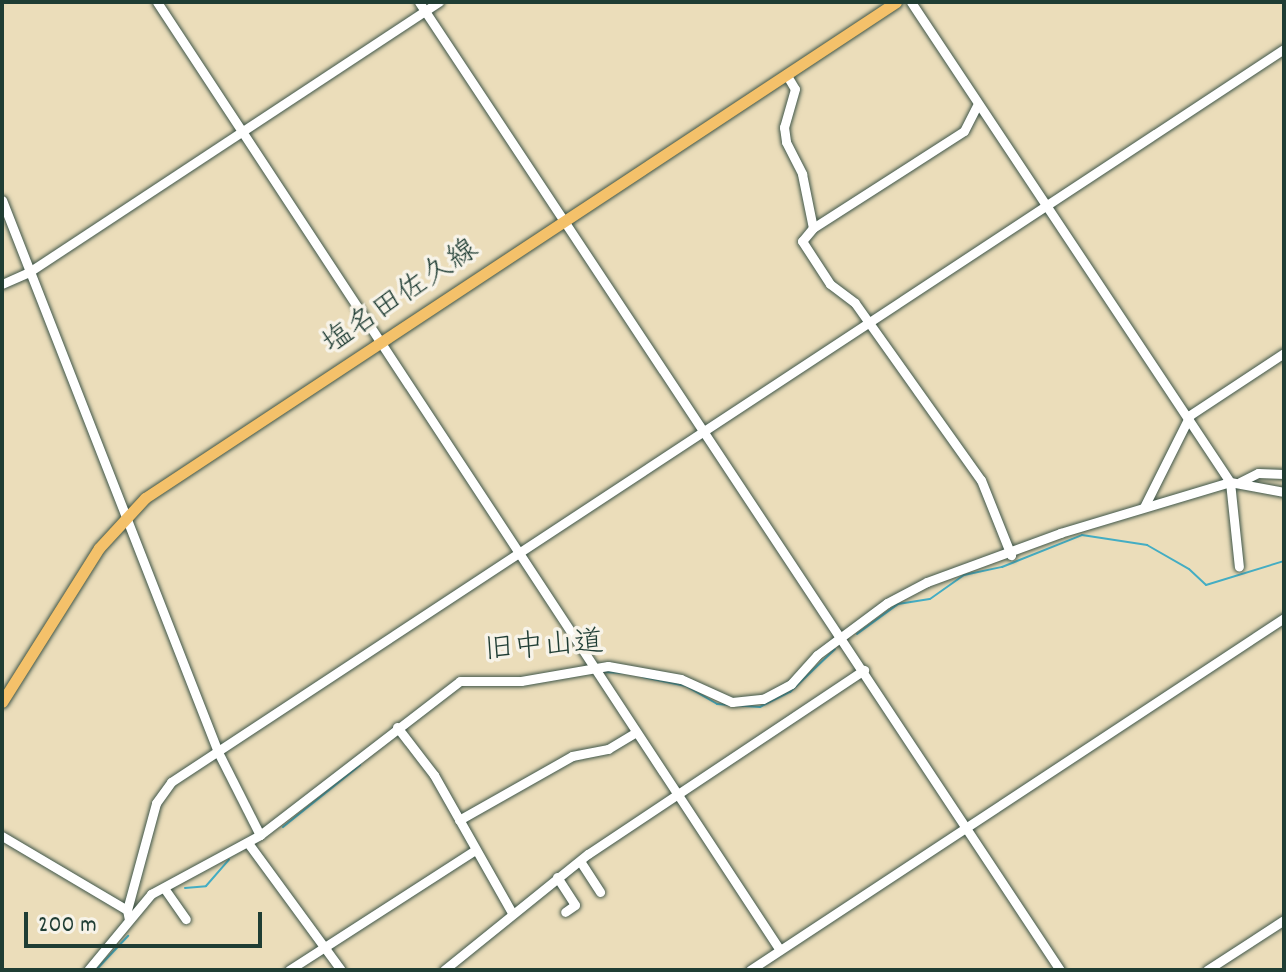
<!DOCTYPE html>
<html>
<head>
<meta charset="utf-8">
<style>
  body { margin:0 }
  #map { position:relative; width:1286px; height:972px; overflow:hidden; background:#ebddba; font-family:Dekko,"Klee One",sans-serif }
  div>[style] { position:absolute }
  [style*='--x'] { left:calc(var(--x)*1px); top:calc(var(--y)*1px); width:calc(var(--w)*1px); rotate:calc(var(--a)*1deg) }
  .stream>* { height:2px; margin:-1px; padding:0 1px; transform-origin:1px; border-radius:1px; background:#44adc3 }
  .roads { filter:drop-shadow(0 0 2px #3e5548) drop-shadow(0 0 2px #3e5548) }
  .minor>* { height:9px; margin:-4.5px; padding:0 4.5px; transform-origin:4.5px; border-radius:4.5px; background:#fff }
  .major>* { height:11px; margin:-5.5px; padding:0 5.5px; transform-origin:5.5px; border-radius:5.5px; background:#f4c16a }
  span { translate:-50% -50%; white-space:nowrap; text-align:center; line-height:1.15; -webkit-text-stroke:7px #f7f3e8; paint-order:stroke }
  .street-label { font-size:30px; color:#1f3d34 }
  .frame { position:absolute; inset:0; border:4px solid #1f3d34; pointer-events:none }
  .scale { position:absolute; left:24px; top:912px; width:238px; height:36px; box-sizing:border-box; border:4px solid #1f3d34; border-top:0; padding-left:10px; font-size:24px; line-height:28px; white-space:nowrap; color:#1f3d34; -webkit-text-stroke:6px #f7f3e8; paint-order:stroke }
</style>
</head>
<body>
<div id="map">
  <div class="stream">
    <i style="--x:857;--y:634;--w:51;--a:-36.2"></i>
    <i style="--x:898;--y:604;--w:32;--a:-9"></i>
    <i style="--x:930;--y:599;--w:42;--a:-35.2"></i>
    <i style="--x:964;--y:575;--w:39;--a:-12"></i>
    <i style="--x:1002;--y:567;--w:86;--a:-21.8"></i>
    <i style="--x:1082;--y:535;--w:66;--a:8.7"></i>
    <i style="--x:1147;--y:545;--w:48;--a:29.7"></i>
    <i style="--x:1189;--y:569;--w:23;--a:43"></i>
    <i style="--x:1206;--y:585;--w:82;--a:-17.1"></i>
    <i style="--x:604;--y:672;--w:21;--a:3"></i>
    <i style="--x:643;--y:677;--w:44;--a:11.8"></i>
    <i style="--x:686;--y:686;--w:36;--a:30"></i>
    <i style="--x:717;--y:704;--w:43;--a:4"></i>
    <i style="--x:760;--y:707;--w:34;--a:-27"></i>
    <i style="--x:790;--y:692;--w:62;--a:-43.7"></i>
    <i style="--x:492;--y:685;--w:48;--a:-3.6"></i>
    <i style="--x:283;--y:827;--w:99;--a:-38.8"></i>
    <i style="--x:185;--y:888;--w:21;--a:-5"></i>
    <i style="--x:206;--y:886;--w:35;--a:-49"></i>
    <i style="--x:96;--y:970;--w:47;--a:-46.7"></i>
  </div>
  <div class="roads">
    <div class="minor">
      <i style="--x:157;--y:2;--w:1134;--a:56.69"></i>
      <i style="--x:419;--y:2;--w:1161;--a:56.49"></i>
      <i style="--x:911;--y:2;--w:576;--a:56.39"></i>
      <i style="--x:1230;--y:482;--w:85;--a:84"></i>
      <i style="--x:786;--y:74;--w:17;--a:59"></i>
      <i style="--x:795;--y:89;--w:40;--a:106"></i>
      <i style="--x:784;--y:127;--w:15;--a:82"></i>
      <i style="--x:786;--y:142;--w:36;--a:63"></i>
      <i style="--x:802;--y:174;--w:55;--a:78.5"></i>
      <i style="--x:813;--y:228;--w:17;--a:130"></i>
      <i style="--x:802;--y:241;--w:51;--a:56.9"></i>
      <i style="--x:830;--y:284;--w:31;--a:37"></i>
      <i style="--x:855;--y:303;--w:217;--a:54.6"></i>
      <i style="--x:981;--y:480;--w:81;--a:68.2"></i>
      <i style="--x:2;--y:200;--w:593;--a:68.63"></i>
      <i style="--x:218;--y:752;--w:93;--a:63.2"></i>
      <i style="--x:813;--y:228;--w:179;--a:-32.7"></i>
      <i style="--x:964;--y:131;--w:30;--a:-63"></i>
      <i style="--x:2;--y:284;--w:30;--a:-24"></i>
      <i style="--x:29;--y:272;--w:491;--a:-33.4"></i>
      <i style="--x:1240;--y:482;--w:20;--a:-27"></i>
      <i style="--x:1258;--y:473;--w:26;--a:2"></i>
      <i style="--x:1144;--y:507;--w:103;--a:-63.4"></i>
      <i style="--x:1190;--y:415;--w:113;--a:-33.4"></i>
      <i style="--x:397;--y:727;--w:61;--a:52.4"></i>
      <i style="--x:434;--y:775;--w:159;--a:60.5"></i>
      <i style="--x:459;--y:820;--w:130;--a:-29.5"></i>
      <i style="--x:572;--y:756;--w:37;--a:-11"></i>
      <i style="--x:608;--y:749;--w:33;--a:-31"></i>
      <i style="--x:2;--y:836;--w:145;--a:30.6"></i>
      <i style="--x:248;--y:843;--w:157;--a:53.8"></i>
      <i style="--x:580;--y:861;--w:37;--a:57"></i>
      <i style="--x:557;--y:877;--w:33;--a:57"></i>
      <i style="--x:575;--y:905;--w:12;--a:145"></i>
      <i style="--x:164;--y:888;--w:38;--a:55"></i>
      <i style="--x:129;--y:920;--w:10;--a:-101"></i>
      <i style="--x:127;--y:910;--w:111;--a:-74.8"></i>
      <i style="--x:156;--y:803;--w:26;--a:-54"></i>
      <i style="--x:171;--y:782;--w:1333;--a:-33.37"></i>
      <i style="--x:88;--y:970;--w:99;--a:-50.3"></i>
      <i style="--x:151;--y:894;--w:124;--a:-28.4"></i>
      <i style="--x:260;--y:835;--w:252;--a:-37.6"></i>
      <i style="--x:460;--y:681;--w:61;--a:0"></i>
      <i style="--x:521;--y:681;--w:88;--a:-9.8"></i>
      <i style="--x:608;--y:666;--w:74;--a:10.1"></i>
      <i style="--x:681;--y:679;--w:56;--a:24.3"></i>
      <i style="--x:732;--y:702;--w:31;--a:-6"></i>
      <i style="--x:763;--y:699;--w:32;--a:-28"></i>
      <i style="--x:791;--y:684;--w:39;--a:-48"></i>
      <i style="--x:817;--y:655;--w:87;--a:-36.6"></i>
      <i style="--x:887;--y:603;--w:45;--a:-27.7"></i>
      <i style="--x:927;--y:582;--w:142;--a:-20.2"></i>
      <i style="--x:1060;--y:533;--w:177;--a:-16.7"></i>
      <i style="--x:1230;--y:482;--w:55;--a:10.5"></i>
      <i style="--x:289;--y:970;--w:221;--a:-32.8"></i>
      <i style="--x:444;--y:970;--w:185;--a:-38.9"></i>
      <i style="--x:588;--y:854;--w:332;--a:-33.7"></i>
      <i style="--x:750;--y:970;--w:640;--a:-33.39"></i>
      <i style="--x:1207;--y:970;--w:92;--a:-33"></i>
    </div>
    <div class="major">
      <i style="--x:2;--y:702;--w:182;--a:-57.8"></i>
      <i style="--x:99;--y:548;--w:68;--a:-47.4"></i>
      <i style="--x:145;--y:498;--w:900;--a:-33.44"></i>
    </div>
  </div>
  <div class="street-label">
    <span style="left:402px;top:299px;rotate:-34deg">塩名田佐久線</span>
    <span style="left:544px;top:649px;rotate:-4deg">旧中山道</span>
  </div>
  <div class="frame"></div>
  <div class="scale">200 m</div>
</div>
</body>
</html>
